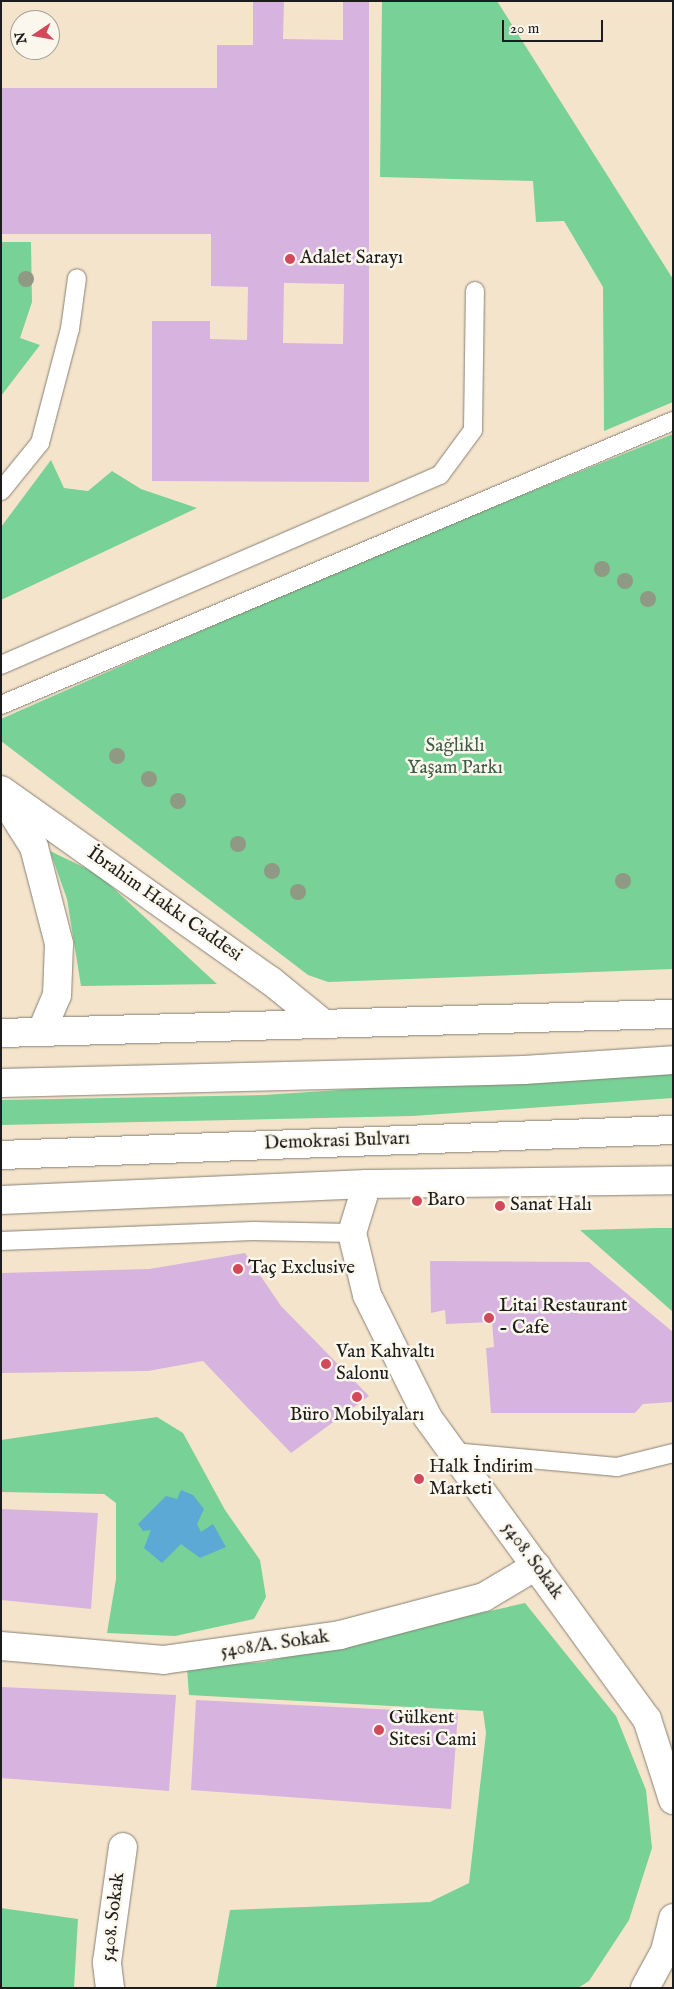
<!DOCTYPE html>
<html>
<head>
<meta charset="utf-8">
<style>
  body { margin:0 }
  #map { position:relative; width:674px; height:1989px; overflow:hidden; background:#f5e4cc; font-family:"IM FELL English",serif }
  div>[style] { position:absolute }
  [style*='--x'] { left:calc(var(--x)*1px); top:calc(var(--y)*1px); width:calc(var(--w)*1px); rotate:calc(var(--a)*1deg) }
  .green>* { inset:0; background:#78d197 }
  .water>* { inset:0; background:#5ba9d4 }
  .building>* { inset:0; background:#d7b3df }
  .roads { filter:drop-shadow(0 0 1px #888074) drop-shadow(0 0 1px #888074) }
  .service>* { height:18px; margin:-9px; padding:0 9px; transform-origin:9px; border-radius:9px; background:#fff }
  .minor>* { height:28px; margin:-14px; padding:0 14px; transform-origin:14px; border-radius:14px; background:#fff }
  .tertiary>* { height:28px; margin:-14px; padding:0 14px; transform-origin:14px; border-radius:14px; background:#fff }
  .trunk>* { height:28px; margin:-14px; padding:0 14px; transform-origin:14px; border-radius:14px; background:#fff }
  .trees>* { width:16px; height:16px; margin:-8px; border-radius:50%; background:#8f9983 }
  .dots>* { width:14px; height:14px; translate:-50% -50%; box-sizing:border-box; border:2px solid #fbf7ec; border-radius:50% }
  span { translate:-50% -50%; white-space:nowrap; text-align:center; line-height:1.15; -webkit-text-stroke:5px #fbf7ec; paint-order:stroke }
  .poi-label { font-size:19px; color:#1c1c1c }
  .left { translate:0 -50%; text-align:left }
  .park-label { font-size:19px; color:#3c5b47 }
  .street-label { font-size:19px; color:#1c1c1c }
  .frame { position:absolute; inset:0; border:2px solid #1c1c1c; pointer-events:none }
  .north { position:absolute; left:10px; top:10px; width:50px; height:50px; box-sizing:border-box; background:#fbf7ec; border:1px solid #a29f99; border-radius:50%; rotate:258deg; font-size:14px; font-weight:700; line-height:20px; text-align:center; color:#1c1c1c }
  .north::after { content:''; display:block; margin:auto; width:18px; height:22px; background:#d1495b; clip-path:polygon(50% 0,100% 100%,50% 72%,0 100%) }
  .scale { position:absolute; left:502px; top:20px; width:101px; height:22px; box-sizing:border-box; border:2px solid #1c1c1c; border-top:0; padding-left:6px; font-size:15px; line-height:18px; white-space:nowrap; color:#1c1c1c; -webkit-text-stroke:4px #fbf7ec; paint-order:stroke }
</style>
</head>
<body>
<div id="map">
  <div class="green">
    <i style="clip-path:polygon(382px 1px,497px 1px,673px 279px,673px 402px,604px 431px,603px 287px,564px 221px,536px 222px,533px 181px,380px 177px)"></i>
    <i style="clip-path:polygon(1px 242px,31px 242px,32px 302px,20px 338px,40px 345px,1px 396px)"></i>
    <i style="clip-path:polygon(673px 434px,673px 969px,328px 982px,308px 975px,1px 741px,1px 719px,352px 564px)"></i>
    <i style="clip-path:polygon(51px 460px,64px 488px,88px 491px,112px 471px,141px 489px,197px 508px,1px 600px,1px 527px)"></i>
    <i style="clip-path:polygon(50px 851px,98px 874px,217px 984px,81px 986px,67px 899px)"></i>
    <i style="clip-path:polygon(673px 1068px,673px 1098px,412px 1116px,1px 1125px,1px 1100px,264px 1095px)"></i>
    <i style="clip-path:polygon(673px 1228px,673px 1312px,580px 1230px,657px 1228px)"></i>
    <i style="clip-path:polygon(157px 1417px,183px 1433px,225px 1510px,260px 1560px,266px 1597px,254px 1619px,175px 1636px,107px 1633px,116px 1579px,116px 1503px,104px 1494px,1px 1492px,1px 1440px)"></i>
    <i style="clip-path:polygon(525px 1603px,616px 1716px,646px 1790px,652px 1848px,629px 1920px,589px 1981px,578px 1988px,216px 1988px,230px 1910px,430px 1902px,469px 1883px,486px 1733px,483px 1711px,189px 1695px,187px 1668px,264px 1662px)"></i>
    <i style="clip-path:polygon(1px 1908px,78px 1919px,74px 1988px,1px 1988px)"></i>
  </div>
  <div class="water">
    <i style="clip-path:polygon(181px 1490px,193px 1495px,204px 1509px,197px 1524px,201px 1532px,213px 1524px,226px 1547px,200px 1558px,181px 1544px,162px 1563px,144px 1548px,151px 1530px,143px 1531px,138px 1524px,166px 1496px,177px 1499px)"></i>
  </div>
  <div class="building">
    <i style="clip-path:polygon(evenodd,253px 1px,284px 1px,283px 39px,343px 40px,343px 1px,369px 1px,369px 482px,152px 481px,152px 321px,210px 321px,210px 339px,247px 340px,248px 287px,211px 286px,211px 234px,1px 234px,1px 88px,217px 88px,217px 45px,253px 45px,253px 1px,284px 283px,344px 284px,343px 344px,283px 343px,284px 283px)"></i>
    <i style="clip-path:polygon(245px 1253px,281px 1306px,369px 1396px,291px 1453px,203px 1361px,148px 1371px,1px 1373px,1px 1273px,149px 1269px)"></i>
    <i style="clip-path:polygon(430px 1261px,589px 1262px,673px 1332px,673px 1402px,643px 1404px,635px 1413px,491px 1413px,486px 1348px,494px 1347px,492px 1322px,446px 1324px,445px 1310px,431px 1313px)"></i>
    <i style="clip-path:polygon(1px 1509px,98px 1513px,91px 1609px,1px 1600px)"></i>
    <i style="clip-path:polygon(1px 1687px,176px 1695px,169px 1791px,1px 1778px)"></i>
    <i style="clip-path:polygon(196px 1700px,458px 1713px,451px 1809px,191px 1790px)"></i>
  </div>
  <div class="roads">
    <div class="service">
      <i style="--x:1;--y:491;--w:62;--a:-50.9"></i>
      <i style="--x:40;--y:443;--w:118;--a:-75.3"></i>
      <i style="--x:70;--y:329;--w:51;--a:-82.2"></i>
      <i style="--x:1;--y:665;--w:478;--a:-23.4"></i>
      <i style="--x:440;--y:475;--w:56;--a:-53.7"></i>
      <i style="--x:473;--y:430;--w:139;--a:-89.2"></i>
      <i style="--x:1;--y:705;--w:730;--a:-22.91"></i>
      <i style="--x:1;--y:1241;--w:252;--a:-2.3"></i>
      <i style="--x:253;--y:1231;--w:99;--a:1.2"></i>
      <i style="--x:453;--y:1452;--w:165;--a:5.2"></i>
      <i style="--x:617;--y:1467;--w:58;--a:-14"></i>
    </div>
    <div class="minor">
      <i style="--x:367;--y:1184;--w:51;--a:107"></i>
      <i style="--x:352;--y:1233;--w:64;--a:76.4"></i>
      <i style="--x:367;--y:1295;--w:137;--a:63.6"></i>
      <i style="--x:428;--y:1418;--w:372;--a:54"></i>
      <i style="--x:647;--y:1719;--w:85;--a:72.2"></i>
      <i style="--x:1;--y:1646;--w:163;--a:4.9"></i>
      <i style="--x:163;--y:1660;--w:179;--a:-8"></i>
      <i style="--x:340;--y:1635;--w:149;--a:-14.8"></i>
      <i style="--x:484;--y:1597;--w:61;--a:-30.8"></i>
      <i style="--x:110;--y:1988;--w:26;--a:-97"></i>
      <i style="--x:107;--y:1962;--w:116;--a:-82.1"></i>
      <i style="--x:645;--y:1988;--w:42;--a:-61.6"></i>
      <i style="--x:665;--y:1951;--w:34;--a:-76"></i>
    </div>
    <div class="tertiary">
      <i style="--x:1;--y:790;--w:331;--a:35.3"></i>
      <i style="--x:271;--y:981;--w:68;--a:39.1"></i>
      <i style="--x:3;--y:798;--w:58;--a:57.7"></i>
      <i style="--x:34;--y:847;--w:100;--a:75.5"></i>
      <i style="--x:59;--y:944;--w:51;--a:92.2"></i>
      <i style="--x:57;--y:995;--w:39;--a:113"></i>
    </div>
    <div class="trunk">
      <i style="--x:1;--y:1033;--w:672;--a:-1.62"></i>
      <i style="--x:1;--y:1083;--w:523;--a:-1.42"></i>
      <i style="--x:524;--y:1070;--w:149;--a:-3.8"></i>
      <i style="--x:1;--y:1155;--w:672;--a:-2.13"></i>
      <i style="--x:1;--y:1200;--w:366;--a:-2.5"></i>
      <i style="--x:367;--y:1184;--w:306;--a:-0.7"></i>
    </div>
  </div>
  <div class="trees">
    <i style="left:26px;top:279px"></i>
    <i style="left:602px;top:569px"></i>
    <i style="left:625px;top:581px"></i>
    <i style="left:648px;top:599px"></i>
    <i style="left:117px;top:756px"></i>
    <i style="left:149px;top:779px"></i>
    <i style="left:178px;top:801px"></i>
    <i style="left:238px;top:844px"></i>
    <i style="left:272px;top:871px"></i>
    <i style="left:623px;top:881px"></i>
    <i style="left:298px;top:892px"></i>
  </div>
  <div class="dots">
    <i style="left:290px;top:259px;background:#d1495b"></i>
    <i style="left:417px;top:1201px;background:#d1495b"></i>
    <i style="left:500px;top:1206px;background:#d1495b"></i>
    <i style="left:238px;top:1269px;background:#d1495b"></i>
    <i style="left:489px;top:1318px;background:#d1495b"></i>
    <i style="left:326px;top:1364px;background:#d1495b"></i>
    <i style="left:357px;top:1397px;background:#d1495b"></i>
    <i style="left:419px;top:1479px;background:#d1495b"></i>
    <i style="left:379px;top:1730px;background:#d1495b"></i>
  </div>
  <div class="poi-label">
    <span class="left" style="left:300px;top:259px">Adalet Sarayı</span>
    <span class="left" style="left:427px;top:1201px">Baro</span>
    <span class="left" style="left:510px;top:1206px">Sanat Halı</span>
    <span class="left" style="left:248px;top:1269px">Taç Exclusive</span>
    <span class="left" style="left:499px;top:1318px">Litai Restaurant<br>- Cafe</span>
    <span class="left" style="left:336px;top:1364px">Van Kahvaltı<br>Salonu</span>
    <span style="left:357px;top:1416px">Büro Mobilyaları</span>
    <span class="left" style="left:429px;top:1479px">Halk İndirim<br>Marketi</span>
    <span class="left" style="left:389px;top:1730px">Gülkent<br>Sitesi Cami</span>
  </div>
  <div class="park-label">
    <span style="left:455px;top:758px">Sağlıklı<br>Yaşam Parkı</span>
  </div>
  <div class="street-label">
    <span style="left:164px;top:905px;rotate:35deg">İbrahim Hakkı Caddesi</span>
    <span style="left:337px;top:1142px;rotate:-2deg">Demokrasi Bulvarı</span>
    <span style="left:532px;top:1561px;rotate:54deg">5408. Sokak</span>
    <span style="left:275px;top:1645px;rotate:-8deg">5408/A. Sokak</span>
    <span style="left:114px;top:1917px;rotate:-83deg">5408. Sokak</span>
  </div>
  <div class="frame"></div>
  <div class="north">N</div>
  <div class="scale">20 m</div>
</div>
</body>
</html>
